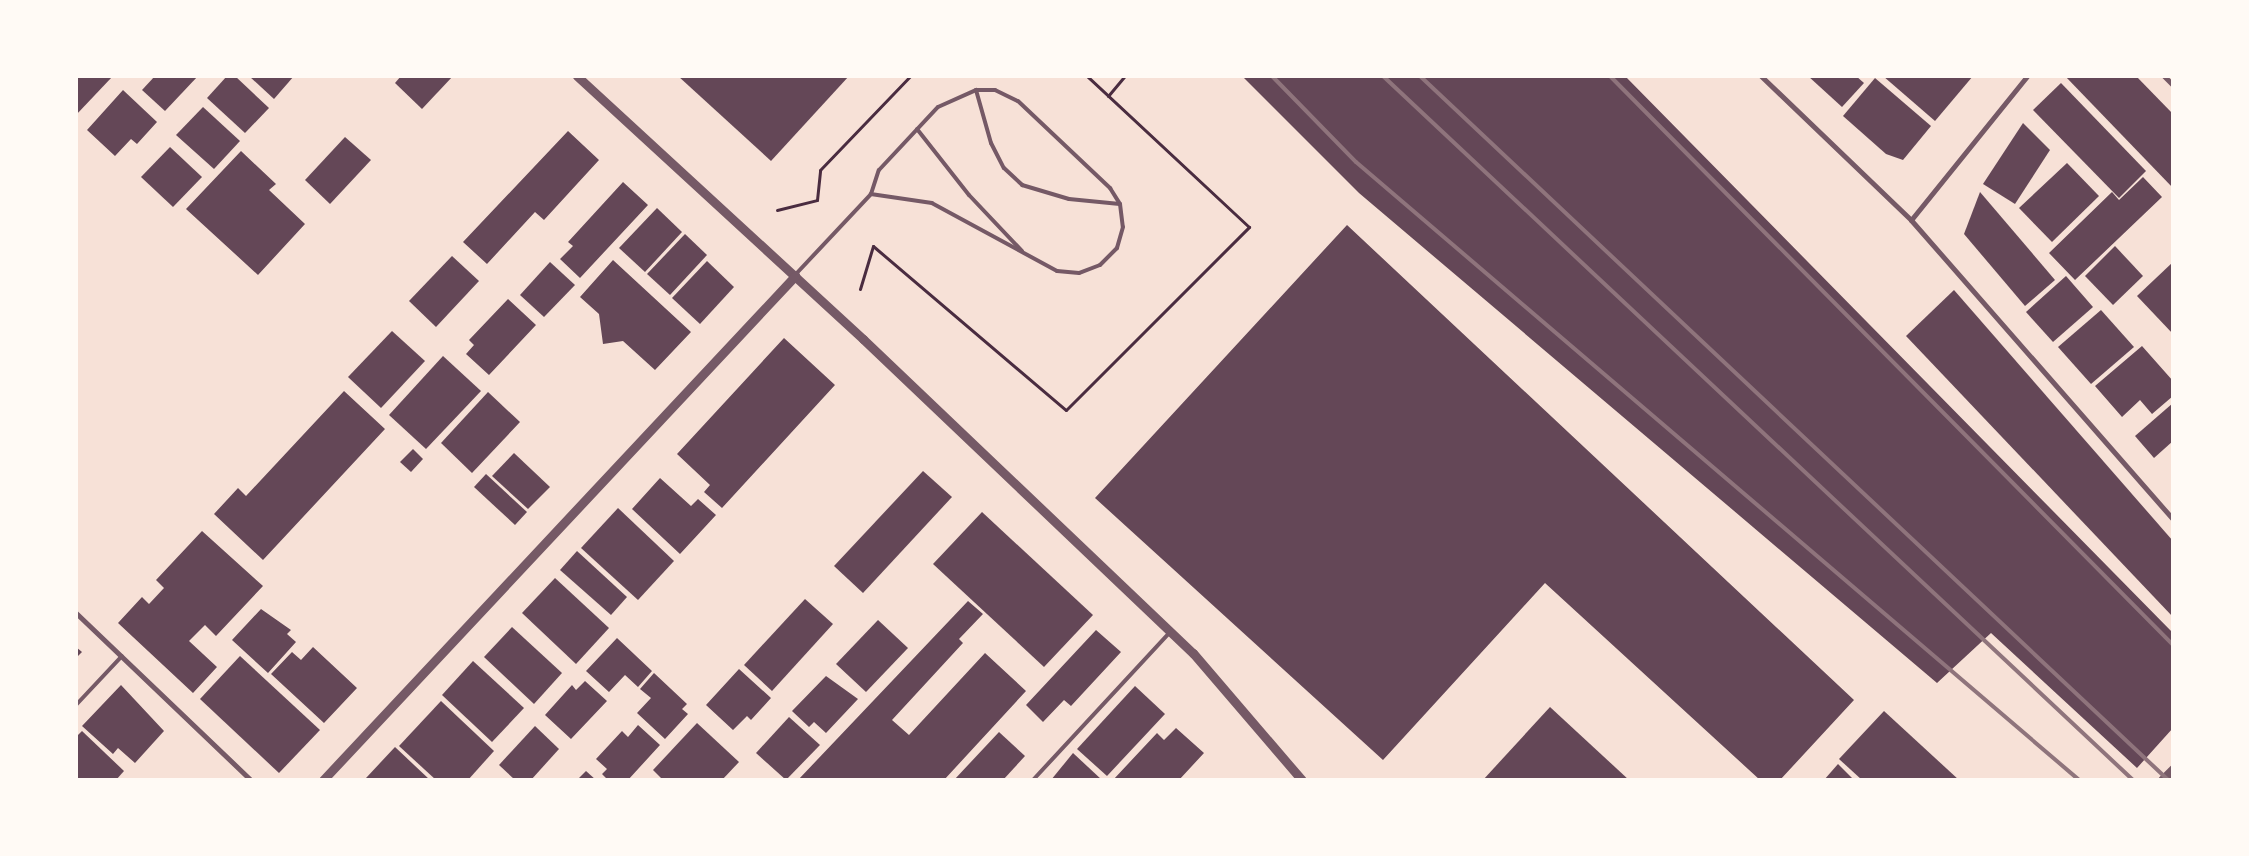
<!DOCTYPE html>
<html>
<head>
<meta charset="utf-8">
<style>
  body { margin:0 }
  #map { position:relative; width:2249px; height:856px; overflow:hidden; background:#f7e1d7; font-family:Signika,sans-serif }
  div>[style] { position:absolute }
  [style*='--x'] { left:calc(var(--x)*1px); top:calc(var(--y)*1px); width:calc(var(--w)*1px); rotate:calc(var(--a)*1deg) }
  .building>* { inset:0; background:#644757 }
  .path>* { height:3px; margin:-1.5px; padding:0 1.5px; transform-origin:1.5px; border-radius:1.5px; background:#4a2c40 }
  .service>* { height:4px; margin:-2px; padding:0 2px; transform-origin:2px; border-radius:2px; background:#755966 }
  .minor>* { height:5px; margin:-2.5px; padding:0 2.5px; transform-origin:2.5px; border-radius:2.5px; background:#755966 }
  .tertiary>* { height:9px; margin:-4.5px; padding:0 4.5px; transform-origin:4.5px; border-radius:4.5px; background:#755966 }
  .rail>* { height:4px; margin:-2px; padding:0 2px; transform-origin:2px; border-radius:2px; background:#8f747c }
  span { translate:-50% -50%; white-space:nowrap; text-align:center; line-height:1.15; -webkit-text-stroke:5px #fffaf5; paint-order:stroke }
  .frame { position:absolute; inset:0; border:78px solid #fffaf5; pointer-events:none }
</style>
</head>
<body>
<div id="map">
  <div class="building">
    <i style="clip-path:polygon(76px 76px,112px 77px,76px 115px)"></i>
    <i style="clip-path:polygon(155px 76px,198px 76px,165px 111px,142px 90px)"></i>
    <i style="clip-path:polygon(227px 76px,235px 76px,269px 108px,245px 133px,207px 98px)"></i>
    <i style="clip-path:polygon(249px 76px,294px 76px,274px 99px)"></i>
    <i style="clip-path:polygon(401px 76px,453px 76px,422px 109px,395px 83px)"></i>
    <i style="clip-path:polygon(678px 76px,849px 76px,771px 161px)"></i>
    <i style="clip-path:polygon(1242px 76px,1625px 76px,2173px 633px,2173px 728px,2137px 768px,1991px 633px,1937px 683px,1359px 193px)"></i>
    <i style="clip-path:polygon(1808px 76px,1856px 76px,1864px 83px,1842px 107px)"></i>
    <i style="clip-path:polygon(1883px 76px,1973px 76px,1935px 121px)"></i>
    <i style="clip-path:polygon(2065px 76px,2136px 76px,2173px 114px,2173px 188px)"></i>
    <i style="clip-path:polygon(1875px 78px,1931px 126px,1903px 160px,1886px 154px,1843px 116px)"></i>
    <i style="clip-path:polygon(2061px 83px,2146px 171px,2119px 198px,2033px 110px)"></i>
    <i style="clip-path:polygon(123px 90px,157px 122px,137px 144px,131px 139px,115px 156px,87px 130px)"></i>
    <i style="clip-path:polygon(203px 107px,240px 141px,214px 169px,176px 135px)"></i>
    <i style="clip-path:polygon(2023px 123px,2050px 150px,2015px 204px,1983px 184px)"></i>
    <i style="clip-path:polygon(568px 131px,599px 160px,544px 220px,535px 212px,487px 264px,463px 242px)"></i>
    <i style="clip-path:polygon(345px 137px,371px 160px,330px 204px,305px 180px)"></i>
    <i style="clip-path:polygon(170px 147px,202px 177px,173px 207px,141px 177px)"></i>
    <i style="clip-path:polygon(241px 151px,276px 184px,269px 190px,305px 224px,258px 275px,186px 209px)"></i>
    <i style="clip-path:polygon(2067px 163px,2099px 196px,2052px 242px,2019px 208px)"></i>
    <i style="clip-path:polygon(2143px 177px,2162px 197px,2075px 280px,2049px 253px,2112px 192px,2119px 200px)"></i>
    <i style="clip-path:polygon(623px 182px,648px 205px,580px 278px,560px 259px,573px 246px,568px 242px)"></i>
    <i style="clip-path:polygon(1980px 192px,2055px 280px,2025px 306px,1964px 234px)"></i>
    <i style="clip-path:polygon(657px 208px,682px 232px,645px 272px,619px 248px)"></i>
    <i style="clip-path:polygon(1347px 225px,1854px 700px,1780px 780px,1760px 780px,1545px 583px,1383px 760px,1095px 498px)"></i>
    <i style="clip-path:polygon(685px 234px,707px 255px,670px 295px,647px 274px)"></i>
    <i style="clip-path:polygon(2115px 246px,2143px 276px,2113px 305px,2085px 276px)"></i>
    <i style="clip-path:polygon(452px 256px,479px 281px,436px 327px,409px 301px)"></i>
    <i style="clip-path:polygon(613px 260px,691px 332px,655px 370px,623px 341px,603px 344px,599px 314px,580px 297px)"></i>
    <i style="clip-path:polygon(707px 261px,734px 287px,700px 324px,672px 298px)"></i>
    <i style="clip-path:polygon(550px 262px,575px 285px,544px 317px,520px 295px)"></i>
    <i style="clip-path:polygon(2173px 262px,2173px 334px,2137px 296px)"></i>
    <i style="clip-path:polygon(2066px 276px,2093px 307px,2053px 342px,2026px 312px)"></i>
    <i style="clip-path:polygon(1954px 290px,2173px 541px,2173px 617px,1906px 336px)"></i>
    <i style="clip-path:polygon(508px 299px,536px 325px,489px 375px,466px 354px,474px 345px,469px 340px)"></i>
    <i style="clip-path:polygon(2101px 310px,2134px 347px,2091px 384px,2058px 347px)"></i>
    <i style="clip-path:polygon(392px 331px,425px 361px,381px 408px,348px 377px)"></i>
    <i style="clip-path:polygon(784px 338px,835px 385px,722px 508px,704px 492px,710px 485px,677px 454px)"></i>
    <i style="clip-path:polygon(2142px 346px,2173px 381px,2173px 396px,2152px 414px,2140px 400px,2122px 417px,2095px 386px)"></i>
    <i style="clip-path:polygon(443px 356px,481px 391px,426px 449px,389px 415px)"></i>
    <i style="clip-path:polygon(344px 391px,385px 429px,263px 560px,214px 514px,238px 488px,246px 496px)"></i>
    <i style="clip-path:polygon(488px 392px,520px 422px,472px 473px,441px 443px)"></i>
    <i style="clip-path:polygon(2173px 403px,2173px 441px,2154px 458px,2135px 436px)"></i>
    <i style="clip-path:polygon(413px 449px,423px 459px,411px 472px,400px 462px)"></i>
    <i style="clip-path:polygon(514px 453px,550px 487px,528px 509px,492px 476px)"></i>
    <i style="clip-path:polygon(923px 471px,952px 497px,863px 593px,834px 566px)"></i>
    <i style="clip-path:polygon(486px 474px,527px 512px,515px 525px,474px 487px)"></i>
    <i style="clip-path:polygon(660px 478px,691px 506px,698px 499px,716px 515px,680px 554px,632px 509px)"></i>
    <i style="clip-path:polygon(618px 508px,674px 561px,638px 600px,581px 548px)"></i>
    <i style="clip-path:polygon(982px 512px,1093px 615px,1044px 667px,933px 564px)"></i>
    <i style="clip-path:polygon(202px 531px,263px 586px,216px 636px,205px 625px,189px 641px,217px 667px,193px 693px,118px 623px,142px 597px,149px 604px,164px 588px,156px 580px)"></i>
    <i style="clip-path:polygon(577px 551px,627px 597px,611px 615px,560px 570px)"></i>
    <i style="clip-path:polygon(555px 578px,609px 628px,576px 664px,522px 613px)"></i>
    <i style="clip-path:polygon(805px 599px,833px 624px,772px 691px,744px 665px)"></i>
    <i style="clip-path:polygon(968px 601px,983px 614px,959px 639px,963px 643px,892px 720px,909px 735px,985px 653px,1026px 691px,944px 780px,798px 780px)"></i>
    <i style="clip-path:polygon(261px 609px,291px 630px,287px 634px,296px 642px,268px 673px,232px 640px)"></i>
    <i style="clip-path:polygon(878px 620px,908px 648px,866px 692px,836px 664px)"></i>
    <i style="clip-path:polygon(512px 627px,562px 673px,534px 704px,484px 657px)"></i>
    <i style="clip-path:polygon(1096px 630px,1121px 652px,1071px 706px,1064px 700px,1043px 722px,1026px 705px)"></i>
    <i style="clip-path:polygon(617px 638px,652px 671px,638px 687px,625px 675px,609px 692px,586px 671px)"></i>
    <i style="clip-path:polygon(76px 647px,82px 652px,76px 658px)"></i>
    <i style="clip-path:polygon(313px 647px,357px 688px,324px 723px,271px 674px,292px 652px,301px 660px)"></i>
    <i style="clip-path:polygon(240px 656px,320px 730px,279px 773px,200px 699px)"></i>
    <i style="clip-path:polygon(473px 661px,524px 708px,492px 742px,442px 695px)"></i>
    <i style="clip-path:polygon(739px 669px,771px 698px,751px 720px,747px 716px,733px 730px,706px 705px)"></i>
    <i style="clip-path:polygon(654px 673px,687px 704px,682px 709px,688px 714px,665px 739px,637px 713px,651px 698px,640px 689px)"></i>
    <i style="clip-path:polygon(826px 676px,858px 699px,826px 733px,814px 722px,809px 727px,792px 711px)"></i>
    <i style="clip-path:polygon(585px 681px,607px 701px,571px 739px,545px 715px,572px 685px,576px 690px)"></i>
    <i style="clip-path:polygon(121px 685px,164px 731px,135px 763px,118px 748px,113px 754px,82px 726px)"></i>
    <i style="clip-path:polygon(1135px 686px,1165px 714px,1107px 776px,1077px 749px)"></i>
    <i style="clip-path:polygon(441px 701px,494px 751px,468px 780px,436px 780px,399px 746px)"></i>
    <i style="clip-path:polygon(1550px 707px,1629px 780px,1483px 780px)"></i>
    <i style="clip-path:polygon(1884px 711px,1959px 780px,1862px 780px,1839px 759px)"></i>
    <i style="clip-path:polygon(789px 717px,820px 745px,786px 780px,756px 753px)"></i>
    <i style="clip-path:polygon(697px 723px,739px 762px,722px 780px,663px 780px,653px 770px)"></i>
    <i style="clip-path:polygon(638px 725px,660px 745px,628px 780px,608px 780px,602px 774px,607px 769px,596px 759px,622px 731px,628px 737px)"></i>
    <i style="clip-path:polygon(535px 726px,559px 749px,531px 780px,515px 780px,499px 765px)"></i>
    <i style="clip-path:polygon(1176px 728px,1204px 753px,1179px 780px,1113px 780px,1157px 733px,1164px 740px)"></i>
    <i style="clip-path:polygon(82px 731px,124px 771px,116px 780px,76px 780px,76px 737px)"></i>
    <i style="clip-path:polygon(999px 732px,1025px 756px,1003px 780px,954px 780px)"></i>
    <i style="clip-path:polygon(395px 747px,430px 780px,366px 778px)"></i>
    <i style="clip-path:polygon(1073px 753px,1102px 780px,1051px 780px)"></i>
    <i style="clip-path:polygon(1838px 764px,1854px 780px,1824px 780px)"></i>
    <i style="clip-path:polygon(586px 771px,596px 780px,577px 780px)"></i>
  </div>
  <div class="path">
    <i style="--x:1108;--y:96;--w:26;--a:-50"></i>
    <i style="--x:777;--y:210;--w:41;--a:-14"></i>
    <i style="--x:817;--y:200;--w:30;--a:-84"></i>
    <i style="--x:820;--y:170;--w:130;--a:-46.2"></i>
    <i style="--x:860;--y:289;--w:45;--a:-73.2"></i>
    <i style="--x:873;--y:246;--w:253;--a:40.4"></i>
    <i style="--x:1066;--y:410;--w:259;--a:-45"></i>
    <i style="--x:1249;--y:227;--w:221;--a:-137"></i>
  </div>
  <div class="service">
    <i style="--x:976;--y:90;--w:55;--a:74.2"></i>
    <i style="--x:991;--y:143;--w:28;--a:63"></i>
    <i style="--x:1004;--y:168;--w:25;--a:43"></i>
    <i style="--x:1022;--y:185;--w:49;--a:16.6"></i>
    <i style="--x:1069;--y:199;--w:51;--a:5.6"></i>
    <i style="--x:917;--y:129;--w:84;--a:51.8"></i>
    <i style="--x:969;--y:195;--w:77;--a:46.6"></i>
    <i style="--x:795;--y:275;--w:111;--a:-46.8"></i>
    <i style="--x:871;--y:194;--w:25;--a:-72"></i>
    <i style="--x:879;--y:170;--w:86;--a:-46.9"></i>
    <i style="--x:938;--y:107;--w:42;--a:-24.1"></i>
    <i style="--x:976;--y:90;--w:19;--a:0"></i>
    <i style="--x:995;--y:90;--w:25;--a:26"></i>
    <i style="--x:1018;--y:101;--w:127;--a:43.4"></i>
    <i style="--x:1110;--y:188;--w:19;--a:58"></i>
    <i style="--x:1120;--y:204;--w:23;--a:83"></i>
    <i style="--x:1123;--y:227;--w:22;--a:106"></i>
    <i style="--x:1117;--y:248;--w:24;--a:135"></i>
    <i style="--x:1100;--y:265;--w:22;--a:159"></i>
    <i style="--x:1079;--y:273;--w:22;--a:-175"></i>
    <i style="--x:1057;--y:271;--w:142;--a:-151.5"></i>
    <i style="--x:932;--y:203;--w:62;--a:-171.6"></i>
    <i style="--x:76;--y:705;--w:67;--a:-46.8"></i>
    <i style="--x:1033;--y:780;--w:202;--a:-47.2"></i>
  </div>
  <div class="minor">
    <i style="--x:1761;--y:76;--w:208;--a:43.8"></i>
    <i style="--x:1911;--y:220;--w:398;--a:48.8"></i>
    <i style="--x:2164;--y:76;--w:13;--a:45"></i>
    <i style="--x:1911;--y:220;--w:185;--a:-51.1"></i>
    <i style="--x:76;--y:613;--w:242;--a:43.7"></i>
  </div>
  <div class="tertiary">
    <i style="--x:577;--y:76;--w:389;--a:42.6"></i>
    <i style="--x:863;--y:339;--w:456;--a:43.6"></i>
    <i style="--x:1193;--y:653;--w:167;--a:49.4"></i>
    <i style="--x:323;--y:780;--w:691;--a:-46.88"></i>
    <i style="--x:2162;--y:780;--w:16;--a:-45"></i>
  </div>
  <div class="rail">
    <i style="--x:1272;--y:76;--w:120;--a:45.7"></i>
    <i style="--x:1356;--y:162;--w:951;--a:40.52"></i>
    <i style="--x:1383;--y:76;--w:1029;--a:43.19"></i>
    <i style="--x:1420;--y:76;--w:1027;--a:43.26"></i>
    <i style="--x:1610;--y:76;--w:800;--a:45.3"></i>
  </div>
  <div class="frame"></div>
</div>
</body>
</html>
